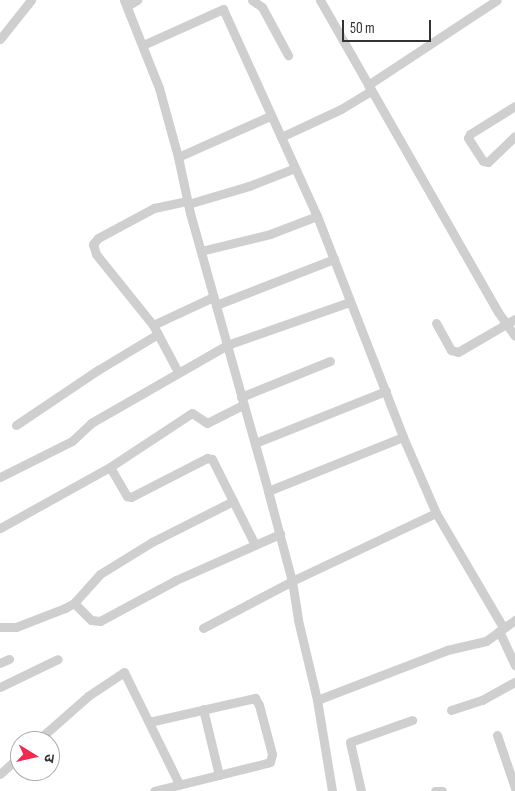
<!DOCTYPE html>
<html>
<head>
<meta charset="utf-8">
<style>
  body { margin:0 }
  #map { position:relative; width:515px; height:791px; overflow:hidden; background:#fff; font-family:"Sofia Sans Condensed","Noto Sans Devanagari",sans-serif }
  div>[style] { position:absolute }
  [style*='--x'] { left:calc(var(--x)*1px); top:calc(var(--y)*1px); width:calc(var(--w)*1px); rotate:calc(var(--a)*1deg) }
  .street>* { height:9px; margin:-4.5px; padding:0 4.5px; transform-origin:4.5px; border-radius:4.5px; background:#cfcfcf }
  span { translate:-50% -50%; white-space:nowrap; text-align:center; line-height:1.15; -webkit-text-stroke:5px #fff; paint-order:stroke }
  .north { position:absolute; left:10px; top:731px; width:50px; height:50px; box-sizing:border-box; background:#fff; border:1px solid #adadad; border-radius:50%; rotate:99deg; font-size:14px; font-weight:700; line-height:20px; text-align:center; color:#323232 }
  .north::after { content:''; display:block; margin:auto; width:18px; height:22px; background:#f4294e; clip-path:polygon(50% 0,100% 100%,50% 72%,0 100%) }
  .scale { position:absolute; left:342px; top:20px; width:89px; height:22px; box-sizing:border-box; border:2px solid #323232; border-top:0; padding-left:6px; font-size:15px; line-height:18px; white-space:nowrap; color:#323232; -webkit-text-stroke:4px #fff; paint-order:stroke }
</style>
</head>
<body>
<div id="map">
  <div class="street">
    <i style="--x:124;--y:0;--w:95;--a:68.3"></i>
    <i style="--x:159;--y:88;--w:72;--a:74.6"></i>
    <i style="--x:178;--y:157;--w:57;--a:77.9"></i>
    <i style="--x:190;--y:213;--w:289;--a:74.3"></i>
    <i style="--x:268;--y:491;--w:93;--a:75.1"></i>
    <i style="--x:292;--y:581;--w:39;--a:81"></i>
    <i style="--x:298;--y:620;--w:82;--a:76.6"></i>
    <i style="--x:317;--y:700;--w:92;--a:80.6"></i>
    <i style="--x:252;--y:0;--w:12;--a:35"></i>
    <i style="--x:262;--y:7;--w:55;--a:61.6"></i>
    <i style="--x:320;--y:0;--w:359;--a:60.3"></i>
    <i style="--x:498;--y:312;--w:29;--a:55"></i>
    <i style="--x:127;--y:6;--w:12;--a:-31"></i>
    <i style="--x:0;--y:39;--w:50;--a:-51.5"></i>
    <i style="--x:143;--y:45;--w:88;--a:-24.2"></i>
    <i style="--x:223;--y:9;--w:227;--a:65.6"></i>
    <i style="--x:317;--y:216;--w:237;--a:68.7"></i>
    <i style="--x:403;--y:437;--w:83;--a:66.5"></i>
    <i style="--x:436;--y:513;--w:132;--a:59.6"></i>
    <i style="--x:368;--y:85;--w:154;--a:-33.4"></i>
    <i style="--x:515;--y:106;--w:53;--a:148.1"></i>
    <i style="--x:470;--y:134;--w:4;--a:117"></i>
    <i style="--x:468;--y:138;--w:27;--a:57"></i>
    <i style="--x:483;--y:161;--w:5;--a:11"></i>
    <i style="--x:488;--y:162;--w:37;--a:-44"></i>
    <i style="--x:281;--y:137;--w:66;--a:-25"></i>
    <i style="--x:341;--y:109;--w:35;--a:-31"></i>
    <i style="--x:178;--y:157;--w:101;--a:-24"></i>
    <i style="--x:188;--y:204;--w:64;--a:-16.4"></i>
    <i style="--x:249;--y:186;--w:49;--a:-21.4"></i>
    <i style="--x:201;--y:251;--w:71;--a:-13.8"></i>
    <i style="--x:270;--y:234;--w:50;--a:-21"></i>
    <i style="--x:216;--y:305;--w:127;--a:-21.3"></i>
    <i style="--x:436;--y:323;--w:31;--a:61"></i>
    <i style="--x:451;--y:350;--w:7;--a:16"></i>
    <i style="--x:458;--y:352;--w:66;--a:-30.1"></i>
    <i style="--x:153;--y:325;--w:66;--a:-25"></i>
    <i style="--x:178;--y:372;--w:53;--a:-118"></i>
    <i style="--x:153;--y:325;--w:91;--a:-128.8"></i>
    <i style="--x:96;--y:254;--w:10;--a:-107"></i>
    <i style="--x:93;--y:244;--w:8;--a:-50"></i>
    <i style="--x:98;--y:238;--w:64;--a:-28.2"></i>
    <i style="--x:154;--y:208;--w:34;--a:-12"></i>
    <i style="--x:241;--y:397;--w:96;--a:-22"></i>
    <i style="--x:16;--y:425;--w:99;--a:-33.9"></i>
    <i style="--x:98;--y:370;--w:70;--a:-31"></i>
    <i style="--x:255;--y:443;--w:141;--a:-21.7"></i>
    <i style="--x:110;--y:467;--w:34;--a:60"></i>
    <i style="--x:127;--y:496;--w:4;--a:14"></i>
    <i style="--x:131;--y:497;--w:85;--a:-27.2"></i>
    <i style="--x:207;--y:458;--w:5;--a:11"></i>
    <i style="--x:212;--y:459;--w:96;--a:63.4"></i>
    <i style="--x:0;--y:477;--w:80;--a:-26.6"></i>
    <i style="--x:72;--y:441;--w:26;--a:-43"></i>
    <i style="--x:91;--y:423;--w:157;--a:-29.8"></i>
    <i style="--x:227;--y:345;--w:129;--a:-19.4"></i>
    <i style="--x:268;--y:491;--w:145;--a:-21.8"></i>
    <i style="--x:0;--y:528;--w:126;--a:-29"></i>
    <i style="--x:110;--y:467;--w:98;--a:-33.4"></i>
    <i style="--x:192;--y:413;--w:18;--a:34"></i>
    <i style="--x:207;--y:423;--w:40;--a:-26.6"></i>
    <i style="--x:74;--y:603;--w:24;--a:45"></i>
    <i style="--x:91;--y:620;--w:9;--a:6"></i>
    <i style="--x:100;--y:621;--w:86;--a:-28.3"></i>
    <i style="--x:176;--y:580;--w:114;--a:-23.9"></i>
    <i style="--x:0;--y:627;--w:16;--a:0"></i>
    <i style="--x:16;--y:627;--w:53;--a:-21.2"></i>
    <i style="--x:65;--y:608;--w:10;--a:-29"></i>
    <i style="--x:74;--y:603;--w:39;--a:-48"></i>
    <i style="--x:100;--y:574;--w:61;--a:-31.6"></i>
    <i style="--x:152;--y:542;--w:91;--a:-26.8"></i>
    <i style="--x:203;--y:628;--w:101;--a:-27.8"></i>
    <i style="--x:292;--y:581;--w:159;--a:-25.3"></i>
    <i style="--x:499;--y:631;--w:38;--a:65"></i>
    <i style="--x:0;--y:663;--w:10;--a:-24"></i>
    <i style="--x:0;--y:687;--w:64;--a:-25.8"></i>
    <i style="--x:317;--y:700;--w:139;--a:-21"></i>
    <i style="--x:447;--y:650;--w:40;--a:-13"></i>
    <i style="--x:486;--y:641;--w:36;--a:-36"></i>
    <i style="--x:203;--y:709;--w:68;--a:76.4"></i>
    <i style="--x:451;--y:710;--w:33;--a:-18"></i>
    <i style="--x:482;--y:700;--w:38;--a:-29"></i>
    <i style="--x:149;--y:722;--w:109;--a:-12.8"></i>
    <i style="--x:255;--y:698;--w:8;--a:60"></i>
    <i style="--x:259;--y:705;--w:51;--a:75.1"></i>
    <i style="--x:272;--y:754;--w:8;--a:104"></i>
    <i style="--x:270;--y:762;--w:3;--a:162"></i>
    <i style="--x:267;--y:763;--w:116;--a:166.1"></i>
    <i style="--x:497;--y:735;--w:56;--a:71.2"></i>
    <i style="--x:37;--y:741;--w:68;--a:-41.4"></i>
    <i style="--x:88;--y:696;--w:43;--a:-33.7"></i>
    <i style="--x:124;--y:672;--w:125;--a:63.8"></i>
    <i style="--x:0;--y:774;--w:27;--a:-42"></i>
    <i style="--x:361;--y:791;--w:50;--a:-102.7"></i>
    <i style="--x:350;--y:742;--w:66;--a:-19.5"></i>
    <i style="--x:435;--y:791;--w:7;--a:0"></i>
  </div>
  <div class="north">उ</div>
  <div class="scale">50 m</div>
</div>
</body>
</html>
